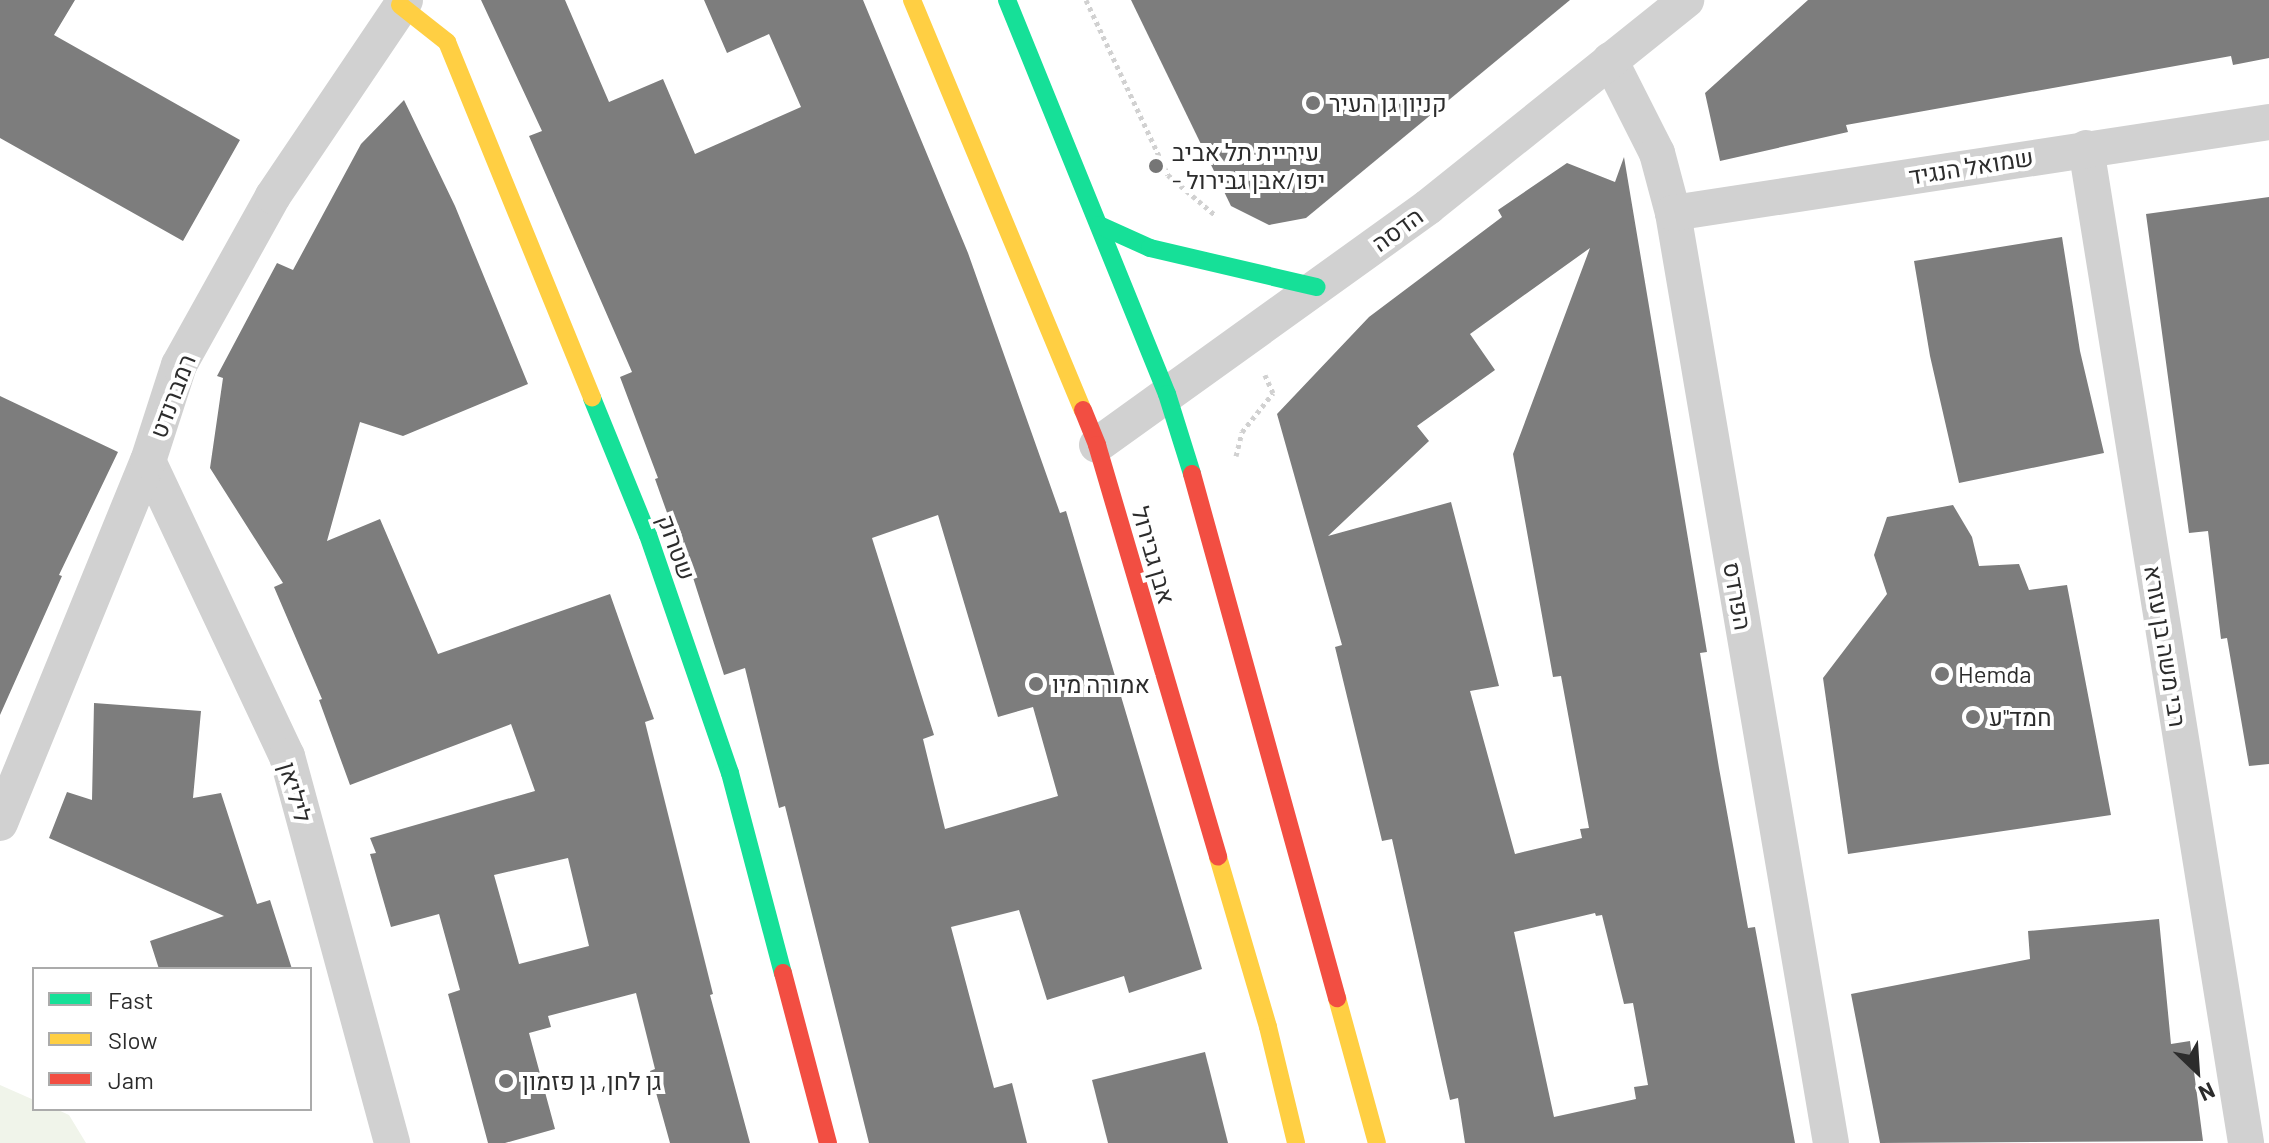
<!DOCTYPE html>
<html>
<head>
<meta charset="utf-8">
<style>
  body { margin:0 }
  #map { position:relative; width:2269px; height:1143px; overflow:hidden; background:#fff; font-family:Barlow,Heebo,sans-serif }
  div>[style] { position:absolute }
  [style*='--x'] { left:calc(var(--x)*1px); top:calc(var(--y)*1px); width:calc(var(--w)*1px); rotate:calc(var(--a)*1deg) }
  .green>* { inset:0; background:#f0f4ea }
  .building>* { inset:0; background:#7d7d7d }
  .path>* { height:5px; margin-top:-2.5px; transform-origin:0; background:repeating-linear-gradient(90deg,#d1d1d1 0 4px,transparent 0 8px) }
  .street>* { height:36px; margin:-18px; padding:0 18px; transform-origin:18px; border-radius:18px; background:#d1d1d1 }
  .fast>* { height:18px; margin:-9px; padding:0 9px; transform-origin:9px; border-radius:9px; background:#16e098 }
  .slow>* { height:18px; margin:-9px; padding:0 9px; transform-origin:9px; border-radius:9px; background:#ffcf43 }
  .jam>* { height:18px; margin:-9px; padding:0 9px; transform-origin:9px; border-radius:9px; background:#f24e42 }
  .dots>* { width:22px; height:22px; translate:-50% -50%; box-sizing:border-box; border:4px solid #fff; border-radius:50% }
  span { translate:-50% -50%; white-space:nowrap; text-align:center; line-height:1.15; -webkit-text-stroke:8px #fff; paint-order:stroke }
  .poi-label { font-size:24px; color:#2c2c2c }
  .left { translate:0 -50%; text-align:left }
  .street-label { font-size:24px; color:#2c2c2c }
  .legend { position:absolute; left:32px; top:967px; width:280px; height:144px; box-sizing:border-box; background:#fff; border:2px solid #ababab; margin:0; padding:10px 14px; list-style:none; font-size:24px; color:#2c2c2c }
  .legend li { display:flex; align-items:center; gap:16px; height:40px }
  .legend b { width:40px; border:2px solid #ababab }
  .north { position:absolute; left:2157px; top:1031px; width:80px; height:80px; -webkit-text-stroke:6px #fff; paint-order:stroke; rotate:155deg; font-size:22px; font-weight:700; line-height:32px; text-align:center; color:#2c2c2c }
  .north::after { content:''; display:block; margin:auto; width:28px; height:36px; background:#2c2c2c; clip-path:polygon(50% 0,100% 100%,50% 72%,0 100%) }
</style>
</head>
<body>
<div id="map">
  <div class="green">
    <i style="clip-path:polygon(0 1085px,34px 1100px,34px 1109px,56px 1109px,69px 1115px,86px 1143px,0 1143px)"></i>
  </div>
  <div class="building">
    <i style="clip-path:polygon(0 0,75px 0,54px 35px,240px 140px,183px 241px,0 138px)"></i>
    <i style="clip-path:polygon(evenodd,481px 0,565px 0,609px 102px,663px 79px,695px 154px,801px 107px,769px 34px,727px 53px,704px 0,863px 0,968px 253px,1060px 513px,1066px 511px,1202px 969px,1129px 993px,1124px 976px,1047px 1000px,1019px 910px,951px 927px,994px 1088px,1012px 1083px,1027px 1143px,869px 1143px,785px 806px,779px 808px,745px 668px,724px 675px,689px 565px,686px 566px,655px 479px,658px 478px,620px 377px,632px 372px,529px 136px,542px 131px,481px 0,938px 515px,998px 717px,1033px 707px,1058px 796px,945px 829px,923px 739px,934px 735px,872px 538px,938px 515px)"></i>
    <i style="clip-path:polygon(1131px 0,1570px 0,1306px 218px,1269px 225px,1231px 206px)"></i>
    <i style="clip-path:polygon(1808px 0,2269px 0,2269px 58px,2233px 65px,2231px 56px,1846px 125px,1848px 132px,1720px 161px,1705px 93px)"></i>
    <i style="clip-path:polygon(evenodd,404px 100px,455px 206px,528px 384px,403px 436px,360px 422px,327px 541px,380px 519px,438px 654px,610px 594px,654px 719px,645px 722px,713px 994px,710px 995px,750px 1143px,670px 1143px,650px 1071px,655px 1069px,636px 993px,548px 1016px,551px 1027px,529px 1033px,555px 1129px,505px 1143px,488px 1143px,448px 994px,460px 990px,439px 914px,391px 927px,370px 854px,376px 853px,370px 838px,535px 791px,511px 724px,350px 785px,319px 700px,322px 699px,274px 587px,283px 583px,210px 468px,223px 378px,217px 376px,277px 263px,293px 270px,361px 144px,404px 100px,568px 858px,589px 946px,519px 964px,494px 875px,568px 858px)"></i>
    <i style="clip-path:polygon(evenodd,1624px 157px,1707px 652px,1700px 653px,1719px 768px,1748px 928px,1755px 927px,1795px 1143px,1465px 1143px,1458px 1098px,1450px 1100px,1392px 839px,1382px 841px,1335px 647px,1342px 645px,1277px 414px,1369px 317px,1502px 217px,1498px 210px,1567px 163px,1615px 182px,1624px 157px,1590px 248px,1513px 454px,1553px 677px,1561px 676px,1589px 828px,1580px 829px,1582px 838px,1515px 854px,1470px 691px,1499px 686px,1451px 502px,1328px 536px,1429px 441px,1417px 426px,1495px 370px,1470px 334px,1590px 248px,1624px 157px,1595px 913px,1596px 916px,1602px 915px,1624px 1004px,1633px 1003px,1648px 1085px,1634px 1087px,1636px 1099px,1554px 1117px,1514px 932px,1595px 913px)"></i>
    <i style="clip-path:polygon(2269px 197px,2269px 764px,2249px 766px,2227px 638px,2221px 639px,2208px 531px,2189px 533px,2146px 214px)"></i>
    <i style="clip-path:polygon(2062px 237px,2080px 351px,2104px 453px,1959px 483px,1930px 356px,1914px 261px)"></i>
    <i style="clip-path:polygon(0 396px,118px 452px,59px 575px,62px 576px,0 715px)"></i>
    <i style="clip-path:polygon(1953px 505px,1972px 537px,1979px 566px,2019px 564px,2029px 590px,2067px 585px,2111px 815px,1848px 854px,1823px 678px,1887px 594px,1874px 555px,1887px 517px)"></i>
    <i style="clip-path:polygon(94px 703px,201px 711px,193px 798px,221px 793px,257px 904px,270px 900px,292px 969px,159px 969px,150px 941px,224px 916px,49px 838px,67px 792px,92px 800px)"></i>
    <i style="clip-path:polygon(2159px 919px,2171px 1044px,2190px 1041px,2203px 1141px,1880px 1143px,1851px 994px,2030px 959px,2028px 931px)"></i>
    <i style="clip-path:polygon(1205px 1052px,1228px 1143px,1108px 1143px,1092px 1080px)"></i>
  </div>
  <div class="path">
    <i style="--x:1086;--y:0;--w:193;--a:64.9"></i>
    <i style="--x:1168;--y:175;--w:62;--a:40.4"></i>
    <i style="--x:1236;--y:456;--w:25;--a:-76"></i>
    <i style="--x:1242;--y:432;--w:50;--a:-51.5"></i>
    <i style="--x:1273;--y:393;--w:20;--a:-114"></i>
  </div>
  <div class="street">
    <i style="--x:1610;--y:60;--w:104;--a:63.2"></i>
    <i style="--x:1657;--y:153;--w:62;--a:75.1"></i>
    <i style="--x:1673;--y:213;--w:943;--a:80.36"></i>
    <i style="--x:2086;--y:148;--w:1008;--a:80.86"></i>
    <i style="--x:1673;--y:213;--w:603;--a:-8.68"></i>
    <i style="--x:1097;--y:445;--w:408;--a:-35.7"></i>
    <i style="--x:1428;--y:207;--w:331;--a:-38.7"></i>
    <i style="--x:148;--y:461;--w:326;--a:64.8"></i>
    <i style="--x:287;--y:756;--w:401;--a:74.8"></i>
    <i style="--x:0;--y:823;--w:391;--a:-67.8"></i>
    <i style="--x:148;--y:461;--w:101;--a:-72.1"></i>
    <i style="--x:179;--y:365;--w:193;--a:-60.9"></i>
    <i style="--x:273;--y:196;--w:236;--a:-56"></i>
  </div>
  <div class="fast">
    <i style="--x:1007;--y:0;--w:425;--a:67.9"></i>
    <i style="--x:1167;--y:394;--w:84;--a:72.6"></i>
    <i style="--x:1099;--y:225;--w:56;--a:24.3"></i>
    <i style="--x:1150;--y:248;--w:171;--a:13.2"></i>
    <i style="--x:592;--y:398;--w:148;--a:67.8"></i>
    <i style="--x:648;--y:535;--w:252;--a:71"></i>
    <i style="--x:730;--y:773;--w:207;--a:75.2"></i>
  </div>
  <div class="slow">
    <i style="--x:912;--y:0;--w:444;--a:67.4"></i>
    <i style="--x:400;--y:5;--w:60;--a:38.2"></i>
    <i style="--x:447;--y:42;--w:384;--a:67.8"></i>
    <i style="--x:1218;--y:857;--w:177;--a:73.6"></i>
    <i style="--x:1268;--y:1027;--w:119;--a:76.4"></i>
    <i style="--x:1337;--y:998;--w:150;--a:74.6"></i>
  </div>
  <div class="jam">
    <i style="--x:1083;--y:410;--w:38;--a:68"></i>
    <i style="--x:1097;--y:445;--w:429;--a:73.6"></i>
    <i style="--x:1192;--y:474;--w:544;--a:74.53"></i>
    <i style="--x:783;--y:973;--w:176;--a:75.2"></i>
  </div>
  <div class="dots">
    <i style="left:1313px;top:103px;background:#767676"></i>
    <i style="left:1156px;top:166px;background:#767676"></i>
    <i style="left:1942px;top:674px;background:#767676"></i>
    <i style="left:1036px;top:684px;background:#767676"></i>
    <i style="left:1973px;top:717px;background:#767676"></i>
    <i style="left:506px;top:1081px;background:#767676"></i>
  </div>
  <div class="poi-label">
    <span class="left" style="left:1329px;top:103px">קניון גן העיר</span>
    <span class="left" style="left:1172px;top:166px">עיריית תל אביב<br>- יפו/אבן גבירול</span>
    <span class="left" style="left:1958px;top:674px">Hemda</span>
    <span class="left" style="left:1052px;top:684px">אמורה מיו</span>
    <span class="left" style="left:1989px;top:717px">חמד"ע</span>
    <span class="left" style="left:522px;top:1081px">גן לחן, גן פזמון</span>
  </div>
  <div class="street-label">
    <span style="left:1971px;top:166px;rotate:-9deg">שמואל הנגיד</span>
    <span style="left:1397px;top:229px;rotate:-36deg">הדסה</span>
    <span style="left:172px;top:396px;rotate:-69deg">רמברנדט</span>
    <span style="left:677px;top:547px;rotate:70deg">שטרוק</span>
    <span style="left:1154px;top:555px;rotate:74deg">אבן גבירול</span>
    <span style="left:1738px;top:596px;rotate:80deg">הפרדס</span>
    <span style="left:2166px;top:646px;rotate:81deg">רבי משה בן עזרא</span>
    <span style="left:296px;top:792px;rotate:74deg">ליליאן</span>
  </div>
  <ul class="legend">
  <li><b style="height:10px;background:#16e098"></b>Fast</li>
  <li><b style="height:10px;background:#ffcf43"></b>Slow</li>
  <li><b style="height:10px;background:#f24e42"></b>Jam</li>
  </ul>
  <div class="north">N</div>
</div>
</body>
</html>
